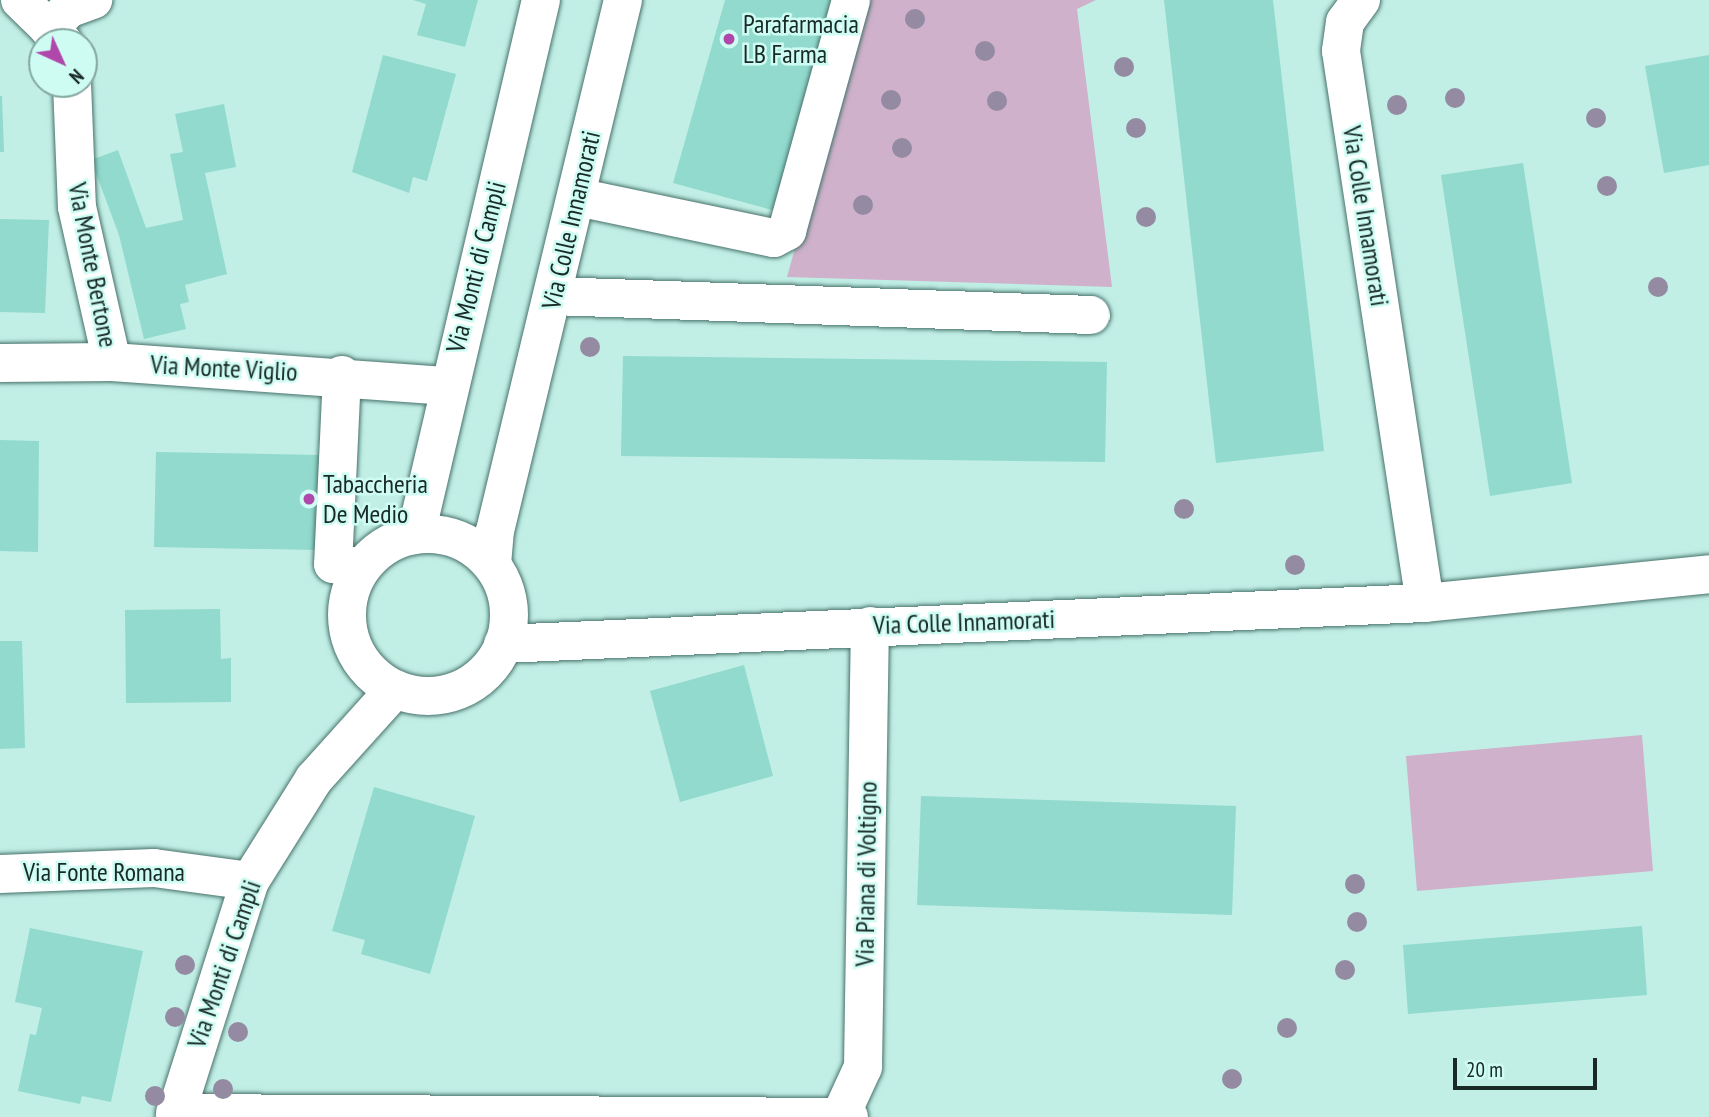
<!DOCTYPE html>
<html>
<head>
<meta charset="utf-8">
<style>
  body { margin:0 }
  #map { position:relative; width:1709px; height:1117px; overflow:hidden; background:#c1efe6; font-family:"PT Sans Narrow",sans-serif }
  div>[style] { position:absolute }
  [style*='--x'] { left:calc(var(--x)*1px); top:calc(var(--y)*1px); width:calc(var(--w)*1px); rotate:calc(var(--a)*1deg) }
  .green>* { inset:0; background:#cfb1cb }
  .building>* { inset:0; background:#91dacd }
  .roads { filter:drop-shadow(0 0 2px #48726b) drop-shadow(0 0 2px #48726b) }
  .minor>* { height:38px; margin:-19px; padding:0 19px; transform-origin:19px; border-radius:19px; background:#fff }
  .minor>.ring { margin:-19px; padding:0; box-sizing:content-box; background:none; border:38px solid #fff; border-radius:50% }
  .trees>* { width:20px; height:20px; margin:-10px; border-radius:50%; background:#948ba3 }
  .dots>* { width:19px; height:19px; translate:-50% -50%; box-sizing:border-box; border:4px solid #cefcf3; border-radius:50% }
  span { translate:-50% -50%; white-space:nowrap; text-align:center; line-height:1.15; -webkit-text-stroke:5px #cefcf3; paint-order:stroke }
  .poi-label { font-size:26px; color:#182926 }
  .left { translate:0 -50%; text-align:left }
  .street-label { font-size:26px; color:#182926 }
  .north { position:absolute; left:28px; top:28px; width:70px; height:70px; box-sizing:border-box; background:#cefcf3; border:2px solid #85a8a1; border-radius:50%; rotate:135deg; font-size:19px; font-weight:700; line-height:28px; text-align:center; color:#182926 }
  .north::after { content:''; display:block; margin:auto; width:24px; height:32px; background:#b048ab; clip-path:polygon(50% 0,100% 100%,50% 72%,0 100%) }
  .scale { position:absolute; left:1453px; top:1058px; width:144px; height:32px; box-sizing:border-box; border:4px solid #182926; border-top:0; padding-left:9px; font-size:21px; line-height:24px; white-space:nowrap; color:#182926; -webkit-text-stroke:5px #cefcf3; paint-order:stroke }
</style>
</head>
<body>
<div id="map">
  <div class="green">
    <i style="clip-path:polygon(864px 0,1096px 0,1077px 9px,1112px 287px,787px 277px)"></i>
    <i style="clip-path:polygon(1642px 735px,1653px 871px,1417px 891px,1406px 756px)"></i>
  </div>
  <div class="building">
    <i style="clip-path:polygon(413px 0,478px 0,465px 47px,417px 35px,426px 4px)"></i>
    <i style="clip-path:polygon(725px 0,844px 0,783px 213px,673px 183px)"></i>
    <i style="clip-path:polygon(1164px 0,1273px 0,1324px 451px,1216px 463px)"></i>
    <i style="clip-path:polygon(383px 55px,456px 74px,427px 181px,413px 177px,409px 193px,352px 172px)"></i>
    <i style="clip-path:polygon(1709px 55px,1709px 165px,1664px 173px,1645px 66px)"></i>
    <i style="clip-path:polygon(0 96px,2px 96px,4px 152px,0 152px)"></i>
    <i style="clip-path:polygon(224px 104px,236px 167px,205px 173px,227px 274px,185px 285px,189px 302px,180px 304px,186px 329px,144px 339px,119px 235px,91px 160px,118px 150px,146px 228px,183px 220px,170px 154px,183px 152px,175px 114px)"></i>
    <i style="clip-path:polygon(1523px 163px,1572px 483px,1490px 496px,1441px 175px)"></i>
    <i style="clip-path:polygon(0 219px,49px 220px,45px 313px,0 312px)"></i>
    <i style="clip-path:polygon(623px 356px,1107px 362px,1105px 462px,621px 456px)"></i>
    <i style="clip-path:polygon(0 440px,39px 441px,38px 552px,0 551px)"></i>
    <i style="clip-path:polygon(156px 452px,319px 455px,317px 550px,154px 547px)"></i>
    <i style="clip-path:polygon(220px 609px,221px 659px,231px 658px,231px 702px,126px 703px,125px 610px)"></i>
    <i style="clip-path:polygon(0 641px,22px 641px,25px 748px,0 749px)"></i>
    <i style="clip-path:polygon(744px 665px,773px 776px,680px 802px,650px 691px)"></i>
    <i style="clip-path:polygon(374px 787px,475px 816px,430px 974px,361px 954px,365px 940px,332px 931px)"></i>
    <i style="clip-path:polygon(921px 796px,1236px 806px,1232px 915px,917px 905px)"></i>
    <i style="clip-path:polygon(1642px 926px,1647px 995px,1408px 1014px,1403px 945px)"></i>
    <i style="clip-path:polygon(30px 928px,143px 951px,111px 1102px,82px 1096px,80px 1104px,18px 1091px,30px 1034px,36px 1035px,42px 1008px,15px 1002px)"></i>
  </div>
  <div class="roads">
    <div class="minor">
      <i style="--x:20;--y:0;--w:60;--a:44.3"></i>
      <i style="--x:1361;--y:0;--w:27;--a:126"></i>
      <i style="--x:1345;--y:22;--w:29;--a:98"></i>
      <i style="--x:1341;--y:51;--w:558;--a:81.35"></i>
      <i style="--x:49;--y:29;--w:28;--a:-46"></i>
      <i style="--x:68;--y:9;--w:27;--a:-20"></i>
      <i style="--x:72;--y:84;--w:123;--a:87.7"></i>
      <i style="--x:77;--y:207;--w:159;--a:77.3"></i>
      <i style="--x:577;--y:197;--w:201;--a:11.8"></i>
      <i style="--x:774;--y:238;--w:15;--a:-28"></i>
      <i style="--x:787;--y:231;--w:240;--a:-74.5"></i>
      <i style="--x:553;--y:296;--w:538;--a:2.02"></i>
      <i style="--x:0;--y:363;--w:112;--a:-0.5"></i>
      <i style="--x:112;--y:362;--w:337;--a:4.1"></i>
      <i style="--x:342;--y:375;--w:189;--a:92.7"></i>
      <i style="--x:333;--y:564;--w:29;--a:6"></i>
      <i class="ring" style="left:347px;top:534px;width:124px;height:124px"></i>
      <i style="--x:416;--y:534;--w:548;--a:-76.83"></i>
      <i style="--x:492;--y:564;--w:33;--a:-85"></i>
      <i style="--x:495;--y:531;--w:546;--a:-76.45"></i>
      <i style="--x:503;--y:644;--w:923;--a:-2.55"></i>
      <i style="--x:1425;--y:603;--w:285;--a:-5.8"></i>
      <i style="--x:0;--y:874;--w:154;--a:-2.2"></i>
      <i style="--x:154;--y:868;--w:97;--a:7.7"></i>
      <i style="--x:175;--y:1113;--w:674;--a:0.34"></i>
      <i style="--x:175;--y:1117;--w:248;--a:-72.4"></i>
      <i style="--x:250;--y:881;--w:120;--a:-57.9"></i>
      <i style="--x:314;--y:779;--w:121;--a:-48"></i>
      <i style="--x:840;--y:1117;--w:55;--a:-65.3"></i>
      <i style="--x:863;--y:1067;--w:441;--a:-89.1"></i>
    </div>
  </div>
  <div class="trees">
    <i style="left:915px;top:19px"></i>
    <i style="left:985px;top:51px"></i>
    <i style="left:1124px;top:67px"></i>
    <i style="left:1455px;top:98px"></i>
    <i style="left:891px;top:100px"></i>
    <i style="left:997px;top:101px"></i>
    <i style="left:1397px;top:105px"></i>
    <i style="left:1596px;top:118px"></i>
    <i style="left:1136px;top:128px"></i>
    <i style="left:902px;top:148px"></i>
    <i style="left:1607px;top:186px"></i>
    <i style="left:863px;top:205px"></i>
    <i style="left:1146px;top:217px"></i>
    <i style="left:1658px;top:287px"></i>
    <i style="left:590px;top:347px"></i>
    <i style="left:1184px;top:509px"></i>
    <i style="left:1295px;top:565px"></i>
    <i style="left:1355px;top:884px"></i>
    <i style="left:1357px;top:922px"></i>
    <i style="left:185px;top:965px"></i>
    <i style="left:1345px;top:970px"></i>
    <i style="left:175px;top:1017px"></i>
    <i style="left:1287px;top:1028px"></i>
    <i style="left:238px;top:1032px"></i>
    <i style="left:1232px;top:1079px"></i>
    <i style="left:223px;top:1089px"></i>
    <i style="left:155px;top:1096px"></i>
  </div>
  <div class="dots">
    <i style="left:729px;top:39px;background:#b048ab"></i>
    <i style="left:309px;top:499px;background:#b048ab"></i>
  </div>
  <div class="poi-label">
    <span class="left" style="left:743px;top:39px">Parafarmacia<br>LB Farma</span>
    <span class="left" style="left:323px;top:499px">Tabaccheria<br>De Medio</span>
  </div>
  <div class="street-label">
    <span style="left:1366px;top:216px;rotate:81deg">Via Colle Innamorati</span>
    <span style="left:571px;top:220px;rotate:-77deg">Via Colle Innamorati</span>
    <span style="left:93px;top:265px;rotate:79deg">Via Monte Bertone</span>
    <span style="left:476px;top:267px;rotate:-76deg">Via Monti di Campli</span>
    <span style="left:224px;top:368px;rotate:3deg">Via Monte Viglio</span>
    <span style="left:964px;top:622px;rotate:-2deg">Via Colle Innamorati</span>
    <span style="left:104px;top:872px">Via Fonte Romana</span>
    <span style="left:866px;top:874px;rotate:-89deg">Via Piana di Voltigno</span>
    <span style="left:224px;top:964px;rotate:-71deg">Via Monti di Campli</span>
  </div>
  <div class="north">N</div>
  <div class="scale">20 m</div>
</div>
</body>
</html>
